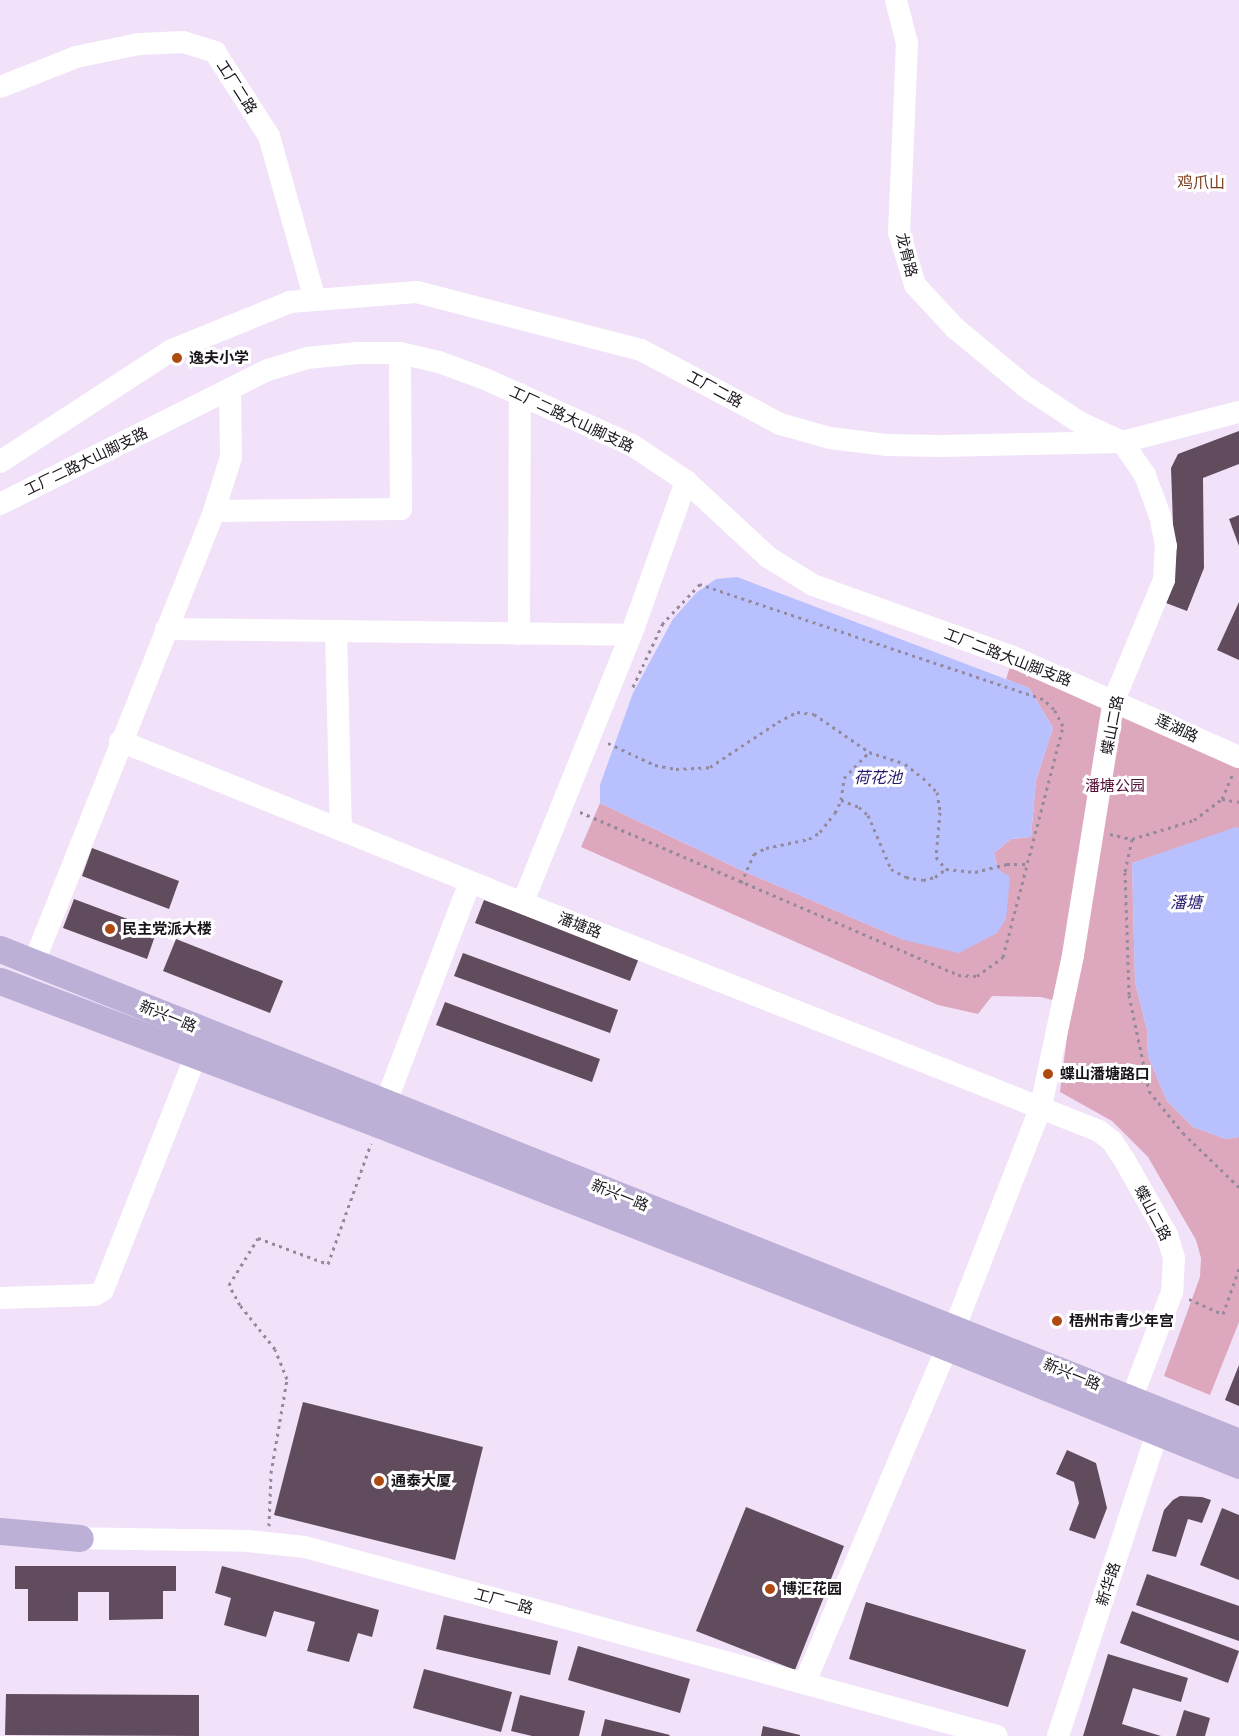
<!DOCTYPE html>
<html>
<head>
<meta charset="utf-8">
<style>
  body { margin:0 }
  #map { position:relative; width:1239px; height:1736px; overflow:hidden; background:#f1e1f9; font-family:"Archivo Narrow","Noto Sans SC",sans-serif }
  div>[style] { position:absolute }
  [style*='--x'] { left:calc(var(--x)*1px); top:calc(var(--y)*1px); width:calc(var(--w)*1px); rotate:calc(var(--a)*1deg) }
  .green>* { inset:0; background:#dda8be }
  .water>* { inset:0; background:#b9c0fe }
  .building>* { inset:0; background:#604c5c }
  .path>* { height:3px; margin-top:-1.5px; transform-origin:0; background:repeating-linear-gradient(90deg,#958a9b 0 3px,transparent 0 7.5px) }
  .minor>* { height:22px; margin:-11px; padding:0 11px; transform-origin:11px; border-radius:11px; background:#fff }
  .major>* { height:27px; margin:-13.5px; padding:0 13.5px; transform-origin:13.5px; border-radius:13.5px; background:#bcb0d6 }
  .dots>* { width:16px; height:16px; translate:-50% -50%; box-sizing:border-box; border:3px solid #fff; border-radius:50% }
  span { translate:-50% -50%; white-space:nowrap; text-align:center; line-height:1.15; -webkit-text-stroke:6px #fff; paint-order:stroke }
  .street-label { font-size:15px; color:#19141c }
  .poi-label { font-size:15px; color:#19141c; font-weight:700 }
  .left { translate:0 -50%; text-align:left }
  .park-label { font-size:15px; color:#540b35 }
  .neighbourhood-label { font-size:16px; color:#7c3c1b }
  .water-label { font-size:16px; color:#24196f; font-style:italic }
</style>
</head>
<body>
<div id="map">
  <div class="green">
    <i style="clip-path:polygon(1013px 657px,1239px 757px,1239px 828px,1132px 863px,1135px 982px,1147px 1030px,1148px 1056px,1167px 1101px,1193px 1127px,1226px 1139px,1239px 1137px,1239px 1322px,1210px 1395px,1164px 1376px,1200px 1277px,1201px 1258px,1196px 1240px,1148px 1157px,1112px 1121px,1060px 1092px,1071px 1005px,1041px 997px,992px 996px,978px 1014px,938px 1005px,581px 847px,600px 803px,741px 870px,904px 940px,998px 869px,994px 853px,1011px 839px,1031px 837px,1036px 780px,1053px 728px,1029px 688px,1006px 679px)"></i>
  </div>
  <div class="water">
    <i style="clip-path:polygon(737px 577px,1029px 688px,1053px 728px,1036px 780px,1031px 837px,1011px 839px,994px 853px,998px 869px,1010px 877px,1006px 919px,997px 933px,959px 953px,904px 940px,741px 870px,600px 803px,600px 785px,633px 693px,673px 619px,696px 593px,716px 579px)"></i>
    <i style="clip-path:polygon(1236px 827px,1239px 828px,1239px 1137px,1226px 1139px,1193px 1127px,1167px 1101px,1148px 1056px,1147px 1030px,1135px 982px,1132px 863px)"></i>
  </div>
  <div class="building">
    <i style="clip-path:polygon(1239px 431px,1239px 464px,1203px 478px,1204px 568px,1187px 611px,1166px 603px,1175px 581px,1171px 468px,1178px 454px)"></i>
    <i style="clip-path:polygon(1239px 515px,1239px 546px,1229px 519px)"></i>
    <i style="clip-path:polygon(1239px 602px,1239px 660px,1217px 650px)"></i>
    <i style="clip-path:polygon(92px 848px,179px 881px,169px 909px,82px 876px)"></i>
    <i style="clip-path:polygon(74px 899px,157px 930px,147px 959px,63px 928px)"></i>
    <i style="clip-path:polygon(484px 900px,639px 958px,630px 981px,475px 923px)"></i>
    <i style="clip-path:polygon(176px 939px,283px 981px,270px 1013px,163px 971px)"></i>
    <i style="clip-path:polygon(463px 953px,618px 1010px,610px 1033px,454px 976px)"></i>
    <i style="clip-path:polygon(445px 1002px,600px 1059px,592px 1082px,436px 1025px)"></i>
    <i style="clip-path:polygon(1239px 1365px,1239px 1406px,1225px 1400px)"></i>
    <i style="clip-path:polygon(303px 1402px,483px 1447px,455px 1560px,274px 1515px)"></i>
    <i style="clip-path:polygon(1067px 1450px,1096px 1463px,1107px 1508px,1095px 1539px,1069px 1530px,1079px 1503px,1074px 1482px,1056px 1474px)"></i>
    <i style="clip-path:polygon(1180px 1496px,1202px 1497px,1211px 1500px,1202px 1523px,1188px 1519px,1176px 1557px,1152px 1551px,1164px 1510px,1173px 1500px)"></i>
    <i style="clip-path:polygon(746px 1507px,844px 1546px,795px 1670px,696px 1631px)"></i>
    <i style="clip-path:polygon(1222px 1508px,1239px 1515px,1239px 1580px,1200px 1565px)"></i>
    <i style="clip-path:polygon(15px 1566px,176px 1566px,176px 1591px,163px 1591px,163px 1619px,109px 1620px,109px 1592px,78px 1592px,78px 1621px,28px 1621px,28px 1589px,15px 1589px)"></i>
    <i style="clip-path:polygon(222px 1566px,379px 1610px,372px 1637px,358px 1633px,349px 1662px,307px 1651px,315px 1622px,274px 1611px,266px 1637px,224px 1625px,231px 1598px,215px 1593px)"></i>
    <i style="clip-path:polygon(1147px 1574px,1239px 1606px,1239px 1641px,1136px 1605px)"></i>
    <i style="clip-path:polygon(866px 1602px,1026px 1650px,1008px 1707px,849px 1659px)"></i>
    <i style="clip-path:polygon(1132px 1611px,1239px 1651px,1228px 1683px,1120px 1643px)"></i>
    <i style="clip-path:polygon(444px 1615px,558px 1641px,550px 1675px,436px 1649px)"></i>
    <i style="clip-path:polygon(578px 1646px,690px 1679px,680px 1713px,568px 1680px)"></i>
    <i style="clip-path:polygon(1108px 1654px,1188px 1678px,1181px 1702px,1133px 1688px,1122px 1724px,1161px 1736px,1083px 1736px)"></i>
    <i style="clip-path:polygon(424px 1669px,512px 1692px,501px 1732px,413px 1708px)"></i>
    <i style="clip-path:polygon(6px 1694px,199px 1695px,199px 1736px,5px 1735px)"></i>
    <i style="clip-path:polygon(520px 1695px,585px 1711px,579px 1736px,532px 1736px,511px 1731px)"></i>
    <i style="clip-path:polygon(1184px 1710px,1210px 1718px,1205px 1736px,1176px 1736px)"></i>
    <i style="clip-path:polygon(605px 1719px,670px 1735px,669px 1736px,601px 1736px)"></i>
    <i style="clip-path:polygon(763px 1726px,800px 1735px,800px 1736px,761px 1736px)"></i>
  </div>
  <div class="path">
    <i style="--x:608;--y:743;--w:52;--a:25.1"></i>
    <i style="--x:655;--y:765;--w:21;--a:11"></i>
    <i style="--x:676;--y:769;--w:34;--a:-3"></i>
    <i style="--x:710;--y:767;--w:82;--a:-33.5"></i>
    <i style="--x:778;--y:722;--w:21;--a:-28"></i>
    <i style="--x:797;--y:712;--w:17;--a:7"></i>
    <i style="--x:814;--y:714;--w:67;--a:34.6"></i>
    <i style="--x:869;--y:752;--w:38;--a:18"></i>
    <i style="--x:905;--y:764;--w:23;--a:38"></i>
    <i style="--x:923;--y:778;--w:20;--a:45"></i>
    <i style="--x:937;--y:792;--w:20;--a:81"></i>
    <i style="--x:940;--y:812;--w:45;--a:95.1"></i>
    <i style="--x:936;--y:857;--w:16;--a:50"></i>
    <i style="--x:946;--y:869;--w:29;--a:6"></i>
    <i style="--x:975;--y:872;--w:33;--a:-14"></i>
    <i style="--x:1007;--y:864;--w:21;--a:0"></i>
    <i style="--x:1222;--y:799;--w:28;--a:-67"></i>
    <i style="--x:841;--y:800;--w:19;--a:21"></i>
    <i style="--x:859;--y:807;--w:12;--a:42"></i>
    <i style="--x:868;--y:815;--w:59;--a:66.9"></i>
    <i style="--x:891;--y:869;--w:17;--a:28"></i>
    <i style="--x:906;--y:877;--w:17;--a:10"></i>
    <i style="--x:923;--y:880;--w:12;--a:-14"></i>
    <i style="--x:935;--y:877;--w:14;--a:-36"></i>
    <i style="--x:580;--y:812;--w:412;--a:23.3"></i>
    <i style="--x:958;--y:975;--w:19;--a:3"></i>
    <i style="--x:977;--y:976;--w:32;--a:-36"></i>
    <i style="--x:1003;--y:957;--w:239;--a:-75.4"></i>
    <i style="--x:1063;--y:726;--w:19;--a:-118"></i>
    <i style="--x:1054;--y:709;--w:15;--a:-138"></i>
    <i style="--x:1043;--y:699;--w:362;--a:-161.5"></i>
    <i style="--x:700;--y:584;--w:54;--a:133.5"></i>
    <i style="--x:663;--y:623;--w:75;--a:115.2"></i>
    <i style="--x:1110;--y:834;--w:23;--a:13"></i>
    <i style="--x:1132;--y:839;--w:65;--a:-17"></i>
    <i style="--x:1194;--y:820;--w:35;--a:-37"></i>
    <i style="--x:1222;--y:799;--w:17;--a:10"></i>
    <i style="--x:1132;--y:839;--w:34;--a:102"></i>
    <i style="--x:1125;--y:872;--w:123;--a:88.1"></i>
    <i style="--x:1129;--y:995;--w:98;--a:78.2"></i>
    <i style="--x:1149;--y:1091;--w:54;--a:51"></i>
    <i style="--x:1183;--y:1133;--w:78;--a:44"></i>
    <i style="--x:741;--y:883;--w:32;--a:-66"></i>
    <i style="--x:754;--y:854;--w:13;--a:-27"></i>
    <i style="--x:766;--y:848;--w:44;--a:-11.8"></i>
    <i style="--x:809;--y:839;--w:13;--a:-32"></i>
    <i style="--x:820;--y:832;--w:24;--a:-52"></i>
    <i style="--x:835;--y:813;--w:14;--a:-65"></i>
    <i style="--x:841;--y:800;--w:22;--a:-82"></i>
    <i style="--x:844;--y:778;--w:36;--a:-46"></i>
    <i style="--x:1189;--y:1299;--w:37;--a:24"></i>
    <i style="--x:1223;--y:1314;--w:48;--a:-70.4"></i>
    <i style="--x:269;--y:1526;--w:53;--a:-87.8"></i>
    <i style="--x:271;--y:1473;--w:95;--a:-80.3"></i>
    <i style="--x:287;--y:1379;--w:32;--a:-112"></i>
    <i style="--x:275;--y:1349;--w:56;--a:-128.5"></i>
    <i style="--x:240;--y:1305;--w:23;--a:-119"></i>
    <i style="--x:229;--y:1285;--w:55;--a:-58.3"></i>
    <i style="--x:258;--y:1238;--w:75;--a:20.4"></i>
    <i style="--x:328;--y:1264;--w:128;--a:-70.4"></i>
  </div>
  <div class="minor">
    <i style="--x:896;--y:0;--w:44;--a:75.7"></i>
    <i style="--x:907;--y:43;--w:189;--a:92.4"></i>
    <i style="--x:899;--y:232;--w:55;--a:73.2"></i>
    <i style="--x:915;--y:285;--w:59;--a:47.1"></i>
    <i style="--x:955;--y:328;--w:92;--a:39.7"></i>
    <i style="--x:1026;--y:387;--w:64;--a:33.4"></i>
    <i style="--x:1079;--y:422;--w:41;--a:24.7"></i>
    <i style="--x:0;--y:87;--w:82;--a:-21.5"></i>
    <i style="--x:76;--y:57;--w:64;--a:-11.7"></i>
    <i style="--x:139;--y:44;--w:44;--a:-2.6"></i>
    <i style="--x:183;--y:42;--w:34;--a:17"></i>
    <i style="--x:215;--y:52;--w:100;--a:57.3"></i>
    <i style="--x:269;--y:136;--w:170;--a:74.3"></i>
    <i style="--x:0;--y:462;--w:205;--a:-33.1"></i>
    <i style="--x:172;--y:350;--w:127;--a:-22.1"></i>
    <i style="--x:290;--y:302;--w:127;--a:-4.5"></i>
    <i style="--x:417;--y:292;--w:231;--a:14.5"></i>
    <i style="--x:641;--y:350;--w:157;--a:28"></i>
    <i style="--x:780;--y:424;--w:52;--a:15.6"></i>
    <i style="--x:830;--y:438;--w:56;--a:7.1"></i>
    <i style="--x:886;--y:445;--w:55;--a:1"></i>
    <i style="--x:941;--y:446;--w:181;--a:-1.3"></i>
    <i style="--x:1122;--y:442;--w:121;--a:-14.4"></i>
    <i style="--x:0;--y:504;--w:300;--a:-26.6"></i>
    <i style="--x:268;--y:370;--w:41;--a:-17.1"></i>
    <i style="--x:307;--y:358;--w:51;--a:-5.6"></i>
    <i style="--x:358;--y:353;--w:42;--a:0"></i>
    <i style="--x:400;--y:353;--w:40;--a:13"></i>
    <i style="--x:439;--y:362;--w:49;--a:20.3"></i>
    <i style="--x:485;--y:379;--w:161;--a:24.2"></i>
    <i style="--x:632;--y:445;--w:65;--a:33.7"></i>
    <i style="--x:686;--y:481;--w:112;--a:42.8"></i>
    <i style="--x:768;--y:557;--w:53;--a:31.9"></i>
    <i style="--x:813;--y:585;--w:213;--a:19.8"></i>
    <i style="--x:1013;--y:657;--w:247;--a:23.9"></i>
    <i style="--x:214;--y:511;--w:187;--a:-0.6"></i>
    <i style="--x:401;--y:509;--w:156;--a:-90.4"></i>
    <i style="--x:166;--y:629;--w:465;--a:0.7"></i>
    <i style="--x:336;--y:631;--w:199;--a:88.6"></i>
    <i style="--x:519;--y:634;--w:240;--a:-89.8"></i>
    <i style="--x:120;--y:741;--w:399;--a:21.9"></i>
    <i style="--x:490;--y:890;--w:655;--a:21.59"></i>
    <i style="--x:1099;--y:1131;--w:16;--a:38"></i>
    <i style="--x:1112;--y:1141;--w:24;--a:57"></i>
    <i style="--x:1125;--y:1161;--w:85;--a:60.4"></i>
    <i style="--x:1167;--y:1235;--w:24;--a:73"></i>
    <i style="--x:1174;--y:1258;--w:34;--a:93"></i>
    <i style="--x:1172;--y:1292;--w:133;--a:110.8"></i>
    <i style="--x:523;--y:902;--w:288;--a:-68"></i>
    <i style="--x:631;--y:635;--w:164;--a:-70.3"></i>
    <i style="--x:34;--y:962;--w:486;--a:-68.2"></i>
    <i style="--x:214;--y:511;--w:57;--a:-72.5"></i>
    <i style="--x:231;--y:457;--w:68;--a:-90.8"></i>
    <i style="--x:386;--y:1102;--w:235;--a:-69.1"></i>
    <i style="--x:0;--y:1298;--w:95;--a:-1.8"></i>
    <i style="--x:95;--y:1295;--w:9;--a:-32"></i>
    <i style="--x:103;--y:1290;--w:253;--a:-68.4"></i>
    <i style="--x:955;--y:1327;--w:237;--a:-68.7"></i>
    <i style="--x:1041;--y:1106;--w:154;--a:-78"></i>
    <i style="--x:1073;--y:955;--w:258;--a:-80.9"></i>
    <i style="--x:1114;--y:700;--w:130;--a:-67.4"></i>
    <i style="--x:1164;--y:580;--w:34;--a:-87"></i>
    <i style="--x:1166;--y:546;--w:31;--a:-101"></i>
    <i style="--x:1160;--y:516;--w:44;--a:-110.1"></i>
    <i style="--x:1145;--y:475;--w:40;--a:-124.9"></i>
    <i style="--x:65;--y:1538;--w:183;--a:0.9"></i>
    <i style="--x:248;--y:1541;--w:57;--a:6"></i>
    <i style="--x:305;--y:1547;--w:717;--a:15.28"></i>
    <i style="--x:805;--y:1682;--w:364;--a:-67"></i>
    <i style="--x:1058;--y:1736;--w:338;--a:-71.9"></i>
  </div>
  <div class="major">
    <i style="--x:0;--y:949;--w:1333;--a:21.7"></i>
    <i style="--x:0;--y:981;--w:404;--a:20.7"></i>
    <i style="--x:378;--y:1124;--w:611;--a:21.4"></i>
    <i style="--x:947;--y:1347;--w:315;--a:22"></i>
    <i style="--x:0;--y:1531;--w:80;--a:5"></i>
  </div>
  <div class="dots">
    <i style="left:177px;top:358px;background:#ae4b10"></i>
    <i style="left:110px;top:929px;background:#ae4b10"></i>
    <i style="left:1048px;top:1074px;background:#ae4b10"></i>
    <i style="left:1057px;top:1321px;background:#ae4b10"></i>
    <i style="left:379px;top:1481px;background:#ae4b10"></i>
    <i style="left:770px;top:1589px;background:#ae4b10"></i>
  </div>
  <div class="street-label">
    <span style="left:237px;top:87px;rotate:57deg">工厂二路</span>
    <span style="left:907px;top:255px;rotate:76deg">龙骨路</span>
    <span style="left:715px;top:389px;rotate:28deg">工厂二路</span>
    <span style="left:572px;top:419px;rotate:25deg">工厂二路大山脚支路</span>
    <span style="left:86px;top:461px;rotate:-26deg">工厂二路大山脚支路</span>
    <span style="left:1008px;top:657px;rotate:21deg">工厂二路大山脚支路</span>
    <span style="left:1112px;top:725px;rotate:-79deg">蝶山二路</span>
    <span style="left:1177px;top:728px;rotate:25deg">莲湖路</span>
    <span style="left:580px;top:925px;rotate:21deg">潘塘路</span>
    <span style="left:168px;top:1016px;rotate:22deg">新兴一路</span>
    <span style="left:620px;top:1195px;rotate:22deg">新兴一路</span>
    <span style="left:1153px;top:1213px;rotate:62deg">蝶山二路</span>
    <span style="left:1072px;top:1374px;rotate:22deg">新兴一路</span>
    <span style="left:1108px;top:1584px;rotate:-72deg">新华路</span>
    <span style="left:504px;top:1601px;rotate:15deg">工厂一路</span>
  </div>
  <div class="poi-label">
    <span class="left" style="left:189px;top:358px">逸夫小学</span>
    <span class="left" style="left:122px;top:929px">民主党派大楼</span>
    <span class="left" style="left:1060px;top:1074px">蝶山潘塘路口</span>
    <span class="left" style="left:1069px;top:1321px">梧州市青少年宫</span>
    <span class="left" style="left:391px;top:1481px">通泰大厦</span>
    <span class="left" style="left:782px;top:1589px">博汇花园</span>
  </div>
  <div class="park-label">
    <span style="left:1115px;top:786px">潘塘公园</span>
  </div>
  <div class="neighbourhood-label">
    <span style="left:1201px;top:182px">鸡爪山</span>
  </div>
  <div class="water-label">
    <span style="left:878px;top:777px">荷花池</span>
    <span style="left:1186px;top:902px">潘塘</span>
  </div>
</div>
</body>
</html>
